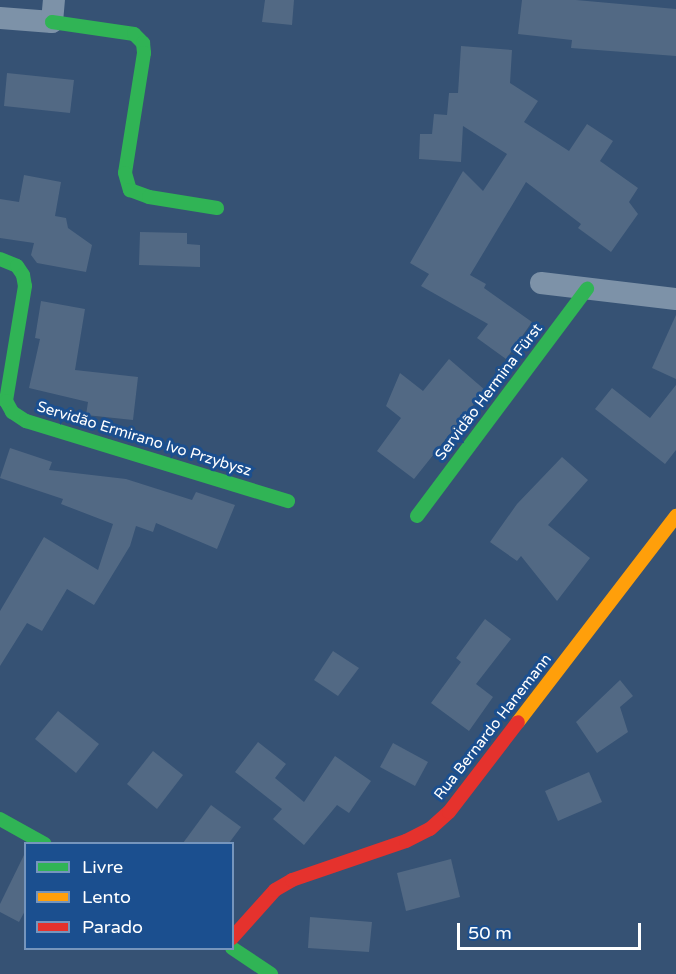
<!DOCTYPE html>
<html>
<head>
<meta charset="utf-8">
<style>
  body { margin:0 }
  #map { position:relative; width:676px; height:974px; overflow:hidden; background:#365274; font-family:"Varela Round",sans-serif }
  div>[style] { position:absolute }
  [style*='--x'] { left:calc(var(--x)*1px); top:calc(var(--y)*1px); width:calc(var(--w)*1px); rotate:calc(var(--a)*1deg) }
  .building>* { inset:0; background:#526984 }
  .street>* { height:22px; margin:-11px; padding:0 11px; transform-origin:11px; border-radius:11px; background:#7d92a8 }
  .fast>* { height:14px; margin:-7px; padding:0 7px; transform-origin:7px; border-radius:7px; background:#30b455 }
  .slow>* { height:14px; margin:-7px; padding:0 7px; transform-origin:7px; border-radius:7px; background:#ff9f0a }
  .jam>* { height:14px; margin:-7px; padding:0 7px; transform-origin:7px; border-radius:7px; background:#e5322d }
  span { translate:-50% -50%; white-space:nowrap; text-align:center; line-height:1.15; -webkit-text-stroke:6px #1b4f8f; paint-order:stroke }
  .street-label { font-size:15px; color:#fff }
  .legend { position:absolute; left:24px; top:842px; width:210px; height:108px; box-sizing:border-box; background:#1b4f8f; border:2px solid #7695bc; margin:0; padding:8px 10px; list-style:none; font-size:18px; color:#fff }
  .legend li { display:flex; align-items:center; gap:12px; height:30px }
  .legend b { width:30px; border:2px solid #7695bc }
  .scale { position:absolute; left:457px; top:923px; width:184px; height:27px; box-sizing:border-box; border:3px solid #fff; border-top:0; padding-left:8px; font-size:18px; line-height:21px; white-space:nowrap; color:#fff; -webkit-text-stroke:4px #1b4f8f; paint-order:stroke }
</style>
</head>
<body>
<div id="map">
  <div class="building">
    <i style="clip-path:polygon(265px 0,294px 0,292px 25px,262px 22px)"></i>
    <i style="clip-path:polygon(522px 0,576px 0,676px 9px,676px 56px,571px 48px,572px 40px,518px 34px)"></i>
    <i style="clip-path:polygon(461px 46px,512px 50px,510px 83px,538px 101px,524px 122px,569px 151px,587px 124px,613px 141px,600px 161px,638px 188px,629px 202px,638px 214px,611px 252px,578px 228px,581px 224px,526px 182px,470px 275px,486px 284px,484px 288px,532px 322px,506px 359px,477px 338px,488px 324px,421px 286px,429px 274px,410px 263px,463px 171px,483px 191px,507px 154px,463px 126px,461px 162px,419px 159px,420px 134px,432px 134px,434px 114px,447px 115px,449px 93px,458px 93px)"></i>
    <i style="clip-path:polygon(7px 73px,74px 80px,70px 113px,4px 106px)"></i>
    <i style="clip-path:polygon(24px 175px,61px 182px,55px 216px,66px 218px,68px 228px,92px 245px,86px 272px,37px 263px,31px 255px,34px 243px,0 238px,0 199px,19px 202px)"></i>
    <i style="clip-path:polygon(140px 232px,187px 233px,187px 244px,200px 245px,200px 267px,139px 265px)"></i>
    <i style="clip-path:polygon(41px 301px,85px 309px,75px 370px,138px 377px,133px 420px,86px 415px,88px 402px,29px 388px,40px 339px,35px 338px)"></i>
    <i style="clip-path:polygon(676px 315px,676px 379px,652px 368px)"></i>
    <i style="clip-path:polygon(449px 359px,485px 390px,414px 479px,377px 451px,401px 418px,386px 406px,400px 373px,423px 391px)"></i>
    <i style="clip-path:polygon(676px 385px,676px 450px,665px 464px,595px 409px,612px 388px,650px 418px)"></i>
    <i style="clip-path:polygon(10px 448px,52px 462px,49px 470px,126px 479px,192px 500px,196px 492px,235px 505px,217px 549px,156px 523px,153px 532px,136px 526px,130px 546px,94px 605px,67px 589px,42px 631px,27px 623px,0 666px,0 611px,44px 537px,98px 570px,113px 524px,61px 504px,63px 499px,0 478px)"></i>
    <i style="clip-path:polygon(562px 457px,588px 480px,548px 525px,590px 558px,557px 601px,521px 556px,517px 561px,490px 542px,517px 504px)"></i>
    <i style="clip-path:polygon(485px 619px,511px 639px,476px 684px,493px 697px,469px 731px,431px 703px,461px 662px,456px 658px)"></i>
    <i style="clip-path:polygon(333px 651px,359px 668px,338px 696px,314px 680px)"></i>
    <i style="clip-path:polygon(620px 680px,633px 696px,620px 707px,628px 732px,597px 753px,576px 722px)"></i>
    <i style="clip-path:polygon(58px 711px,99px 744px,76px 773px,35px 739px)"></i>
    <i style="clip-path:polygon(258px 742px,286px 764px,275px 778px,304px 802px,335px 756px,371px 781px,349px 813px,337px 805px,304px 845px,273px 819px,282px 809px,235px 772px)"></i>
    <i style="clip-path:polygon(393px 743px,428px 762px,415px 786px,380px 767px)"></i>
    <i style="clip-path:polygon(153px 751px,183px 775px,157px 809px,127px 784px)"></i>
    <i style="clip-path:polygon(589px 772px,602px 802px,558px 821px,545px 791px)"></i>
    <i style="clip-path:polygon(211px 805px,241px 827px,229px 843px,183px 843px)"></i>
    <i style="clip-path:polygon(25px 853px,26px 909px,19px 922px,0 912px,0 904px)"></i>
    <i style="clip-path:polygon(451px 859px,460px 897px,406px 911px,397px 873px)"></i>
    <i style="clip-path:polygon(310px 917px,372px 922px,369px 952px,308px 948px)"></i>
  </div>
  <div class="street">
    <i style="--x:0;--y:18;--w:52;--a:4.4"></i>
    <i style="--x:52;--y:22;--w:22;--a:-85"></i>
    <i style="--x:541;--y:283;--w:136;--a:6.8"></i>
  </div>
  <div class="fast">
    <i style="--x:52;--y:22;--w:83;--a:8.3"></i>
    <i style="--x:134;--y:34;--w:13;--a:45"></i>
    <i style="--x:143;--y:43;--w:10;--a:84"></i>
    <i style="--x:144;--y:53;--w:121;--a:99"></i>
    <i style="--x:125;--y:173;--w:18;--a:74"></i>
    <i style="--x:130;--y:190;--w:20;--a:20"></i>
    <i style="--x:149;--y:197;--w:69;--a:9.2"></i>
    <i style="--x:0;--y:259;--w:18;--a:22"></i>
    <i style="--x:17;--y:266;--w:11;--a:56"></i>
    <i style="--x:23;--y:275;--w:11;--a:80"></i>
    <i style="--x:25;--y:286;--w:117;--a:99.4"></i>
    <i style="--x:6;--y:401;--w:13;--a:61"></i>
    <i style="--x:12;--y:412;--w:17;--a:33"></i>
    <i style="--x:26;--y:421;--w:274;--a:17"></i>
    <i style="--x:417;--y:516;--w:284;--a:-53.2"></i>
    <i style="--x:0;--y:819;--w:51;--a:29.1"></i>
    <i style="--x:232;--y:948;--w:47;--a:33.7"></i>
  </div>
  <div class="slow">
    <i style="--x:518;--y:722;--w:260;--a:-52.5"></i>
  </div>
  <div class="jam">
    <i style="--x:232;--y:938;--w:64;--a:-48.1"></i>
    <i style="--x:275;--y:890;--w:20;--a:-30"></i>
    <i style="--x:292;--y:880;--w:120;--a:-18.9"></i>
    <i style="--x:406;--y:841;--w:27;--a:-27"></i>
    <i style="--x:430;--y:829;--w:25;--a:-42"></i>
    <i style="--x:449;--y:812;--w:113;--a:-52.5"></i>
  </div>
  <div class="street-label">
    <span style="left:489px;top:392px;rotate:-53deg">Servidão Hermina Fürst</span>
    <span style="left:144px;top:439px;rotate:17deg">Servidão Ermirano Ivo Przybysz</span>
    <span style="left:493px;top:727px;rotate:-52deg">Rua Bernardo Hanemann</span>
  </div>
  <ul class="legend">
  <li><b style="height:8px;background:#30b455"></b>Livre</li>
  <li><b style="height:8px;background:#ff9f0a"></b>Lento</li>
  <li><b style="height:8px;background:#e5322d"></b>Parado</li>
  </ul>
  <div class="scale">50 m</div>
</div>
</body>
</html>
